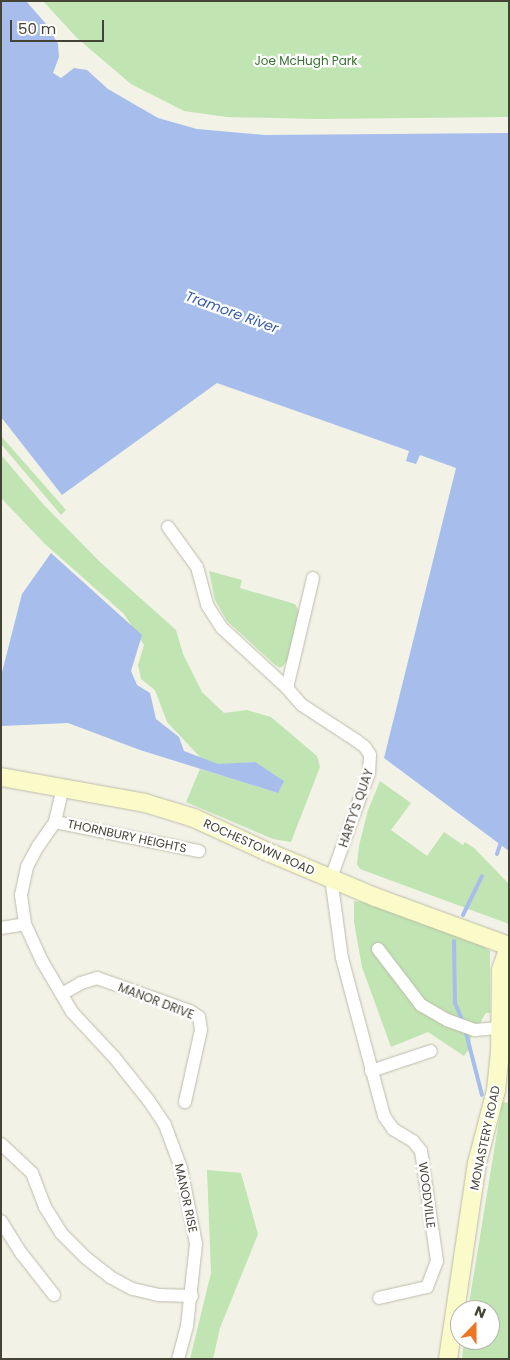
<!DOCTYPE html>
<html>
<head>
<meta charset="utf-8">
<style>
  body { margin:0 }
  #map { position:relative; width:510px; height:1360px; overflow:hidden; background:#f2f2e7; font-family:Poppins,sans-serif }
  div>[style] { position:absolute }
  [style*='--x'] { left:calc(var(--x)*1px); top:calc(var(--y)*1px); width:calc(var(--w)*1px); rotate:calc(var(--a)*1deg) }
  .green>* { inset:0; background:#c0e4b2 }
  .water>* { inset:0; background:#a7bdeb }
  .stream>* { height:4px; margin:-2px; padding:0 2px; transform-origin:2px; border-radius:2px; background:#a7bdeb }
  .roads { filter:drop-shadow(0 0 1px #bdbbaa) drop-shadow(0 0 1px #bdbbaa) }
  .street>* { height:12px; margin:-6px; padding:0 6px; transform-origin:6px; border-radius:6px; background:#fff }
  .secondary>* { height:18px; margin:-9px; padding:0 9px; transform-origin:9px; border-radius:9px; background:#fafbc8 }
  span { translate:-50% -50%; white-space:nowrap; text-align:center; line-height:1.15; -webkit-text-stroke:4.5px #fff; paint-order:stroke }
  .park-label { font-size:12px; color:#35722d }
  .street-label { font-size:12px; color:#454336 }
  .water-label { font-size:14px; color:#365ba9; font-style:italic }
  .frame { position:absolute; inset:0; border:2px solid #454336; pointer-events:none }
  .north { position:absolute; left:450px; top:1300px; width:50px; height:50px; box-sizing:border-box; background:#fff; border:1px solid #b5b4af; border-radius:50%; rotate:22deg; font-size:14px; font-weight:700; line-height:20px; text-align:center; color:#454336 }
  .north::after { content:''; display:block; margin:auto; width:18px; height:22px; background:#ec7624; clip-path:polygon(50% 0,100% 100%,50% 72%,0 100%) }
  .scale { position:absolute; left:10px; top:20px; width:94px; height:22px; box-sizing:border-box; border:2px solid #454336; border-top:0; padding-left:6px; font-size:15px; line-height:18px; white-space:nowrap; color:#454336; -webkit-text-stroke:4px #fff; paint-order:stroke }
</style>
</head>
<body>
<div id="map">
  <div class="green">
    <i style="clip-path:polygon(43px 1px,509px 1px,509px 117px,316px 119px,227px 117px,184px 111px,131px 84px,77px 38px)"></i>
    <i style="clip-path:polygon(1px 436px,66px 510px,61px 515px,1px 444px)"></i>
    <i style="clip-path:polygon(1px 455px,43px 504px,100px 562px,176px 630px,183px 654px,202px 692px,224px 713px,247px 710px,271px 717px,317px 756px,320px 767px,291px 842px,273px 839px,186px 802px,200px 769px,278px 793px,255px 762px,218px 765px,200px 757px,167px 722px,155px 690px,141px 679px,138px 665px,144px 645px,124px 614px,45px 544px,1px 498px)"></i>
    <i style="clip-path:polygon(209px 571px,242px 580px,240px 588px,295px 604px,299px 611px,288px 659px,283px 666px,280px 668px,274px 664px,227px 621px,215px 600px)"></i>
    <i style="clip-path:polygon(380px 781px,411px 803px,391px 830px,427px 856px,444px 832px,463px 845px,465px 842px,474px 848px,509px 884px,509px 924px,360px 869px,357px 864px,359px 846px,368px 810px)"></i>
    <i style="clip-path:polygon(354px 901px,381px 905px,478px 943px,490px 951px,490px 1013px,486px 1013px,471px 1038px,469px 1049px,464px 1056px,428px 1032px,391px 1047px,362px 967px,354px 922px)"></i>
    <i style="clip-path:polygon(502px 1102px,509px 1103px,509px 1359px,462px 1359px,464px 1340px,490px 1340px,490px 1310px,468px 1310px)"></i>
    <i style="clip-path:polygon(207px 1170px,241px 1173px,258px 1234px,220px 1328px,213px 1359px,190px 1359px,211px 1273px)"></i>
  </div>
  <div class="water">
    <i style="clip-path:polygon(1px 1px,26px 1px,47px 25px,58px 44px,59px 57px,53px 73px,61px 78px,74px 68px,87px 70px,108px 89px,158px 118px,197px 129px,264px 135px,509px 133px,509px 851px,384px 758px,456px 468px,420px 455px,416px 464px,406px 461px,409px 451px,217px 383px,62px 495px,1px 417px)"></i>
    <i style="clip-path:polygon(51px 553px,142px 635px,131px 671px,137px 685px,150px 693px,156px 719px,179px 737px,184px 751px,218px 764px,255px 762px,284px 781px,278px 793px,140px 750px,68px 723px,2px 726px,1px 676px,22px 594px)"></i>
  </div>
  <div class="stream">
    <i style="--x:497;--y:854;--w:13;--a:-72"></i>
    <i style="--x:463;--y:915;--w:43;--a:-64"></i>
    <i style="--x:454;--y:941;--w:62;--a:89.1"></i>
    <i style="--x:455;--y:1003;--w:21;--a:67"></i>
    <i style="--x:465;--y:1029;--w:68;--a:75.6"></i>
  </div>
  <div class="roads">
    <div class="street">
      <i style="--x:168;--y:527;--w:49;--a:54.1"></i>
      <i style="--x:197;--y:567;--w:39;--a:75"></i>
      <i style="--x:207;--y:605;--w:27;--a:57"></i>
      <i style="--x:222;--y:628;--w:88;--a:42.7"></i>
      <i style="--x:287;--y:688;--w:23;--a:49"></i>
      <i style="--x:302;--y:705;--w:66;--a:33.2"></i>
      <i style="--x:357;--y:741;--w:10;--a:37"></i>
      <i style="--x:365;--y:747;--w:9;--a:58"></i>
      <i style="--x:370;--y:755;--w:18;--a:93"></i>
      <i style="--x:369;--y:773;--w:112;--a:109.9"></i>
      <i style="--x:331;--y:878;--w:81;--a:82.2"></i>
      <i style="--x:342;--y:958;--w:163;--a:75.1"></i>
      <i style="--x:384;--y:1116;--w:16;--a:55"></i>
      <i style="--x:393;--y:1129;--w:23;--a:31"></i>
      <i style="--x:413;--y:1141;--w:13;--a:51"></i>
      <i style="--x:421;--y:1151;--w:111;--a:81.7"></i>
      <i style="--x:437;--y:1261;--w:28;--a:111"></i>
      <i style="--x:427;--y:1287;--w:49;--a:167.1"></i>
      <i style="--x:287;--y:688;--w:113;--a:-76.7"></i>
      <i style="--x:63;--y:787;--w:36;--a:103"></i>
      <i style="--x:55;--y:822;--w:29;--a:125"></i>
      <i style="--x:38;--y:846;--w:24;--a:118"></i>
      <i style="--x:27;--y:867;--w:29;--a:102"></i>
      <i style="--x:21;--y:895;--w:29;--a:82"></i>
      <i style="--x:25;--y:924;--w:41;--a:65.3"></i>
      <i style="--x:42;--y:961;--w:59;--a:59.5"></i>
      <i style="--x:72;--y:1012;--w:62;--a:47"></i>
      <i style="--x:114;--y:1057;--w:56;--a:51.5"></i>
      <i style="--x:149;--y:1101;--w:29;--a:56"></i>
      <i style="--x:165;--y:1125;--w:46;--a:69.6"></i>
      <i style="--x:181;--y:1168;--w:77;--a:78.8"></i>
      <i style="--x:196;--y:1244;--w:82;--a:96.3"></i>
      <i style="--x:187;--y:1326;--w:34;--a:105"></i>
      <i style="--x:55;--y:822;--w:147;--a:11.4"></i>
      <i style="--x:1;--y:928;--w:24;--a:-9"></i>
      <i style="--x:378;--y:949;--w:71;--a:52.5"></i>
      <i style="--x:421;--y:1005;--w:30;--a:30"></i>
      <i style="--x:447;--y:1020;--w:30;--a:20"></i>
      <i style="--x:475;--y:1030;--w:24;--a:-5"></i>
      <i style="--x:62;--y:994;--w:22;--a:-30"></i>
      <i style="--x:81;--y:983;--w:17;--a:-17"></i>
      <i style="--x:97;--y:978;--w:99;--a:19.5"></i>
      <i style="--x:190;--y:1011;--w:11;--a:34"></i>
      <i style="--x:199;--y:1017;--w:13;--a:81"></i>
      <i style="--x:201;--y:1030;--w:74;--a:102.5"></i>
      <i style="--x:371;--y:1071;--w:63;--a:-18.4"></i>
      <i style="--x:1;--y:1144;--w:42;--a:43.1"></i>
      <i style="--x:32;--y:1173;--w:36;--a:69"></i>
      <i style="--x:45;--y:1207;--w:31;--a:58"></i>
      <i style="--x:61;--y:1233;--w:35;--a:45"></i>
      <i style="--x:86;--y:1258;--w:31;--a:38"></i>
      <i style="--x:110;--y:1277;--w:26;--a:28"></i>
      <i style="--x:133;--y:1289;--w:28;--a:13"></i>
      <i style="--x:160;--y:1295;--w:32;--a:2"></i>
      <i style="--x:1;--y:1221;--w:39;--a:58"></i>
      <i style="--x:22;--y:1254;--w:52;--a:52"></i>
    </div>
    <div class="secondary">
      <i style="--x:1;--y:777;--w:146;--a:10.2"></i>
      <i style="--x:145;--y:803;--w:51;--a:17"></i>
      <i style="--x:194;--y:818;--w:81;--a:24.7"></i>
      <i style="--x:268;--y:852;--w:116;--a:22.8"></i>
      <i style="--x:375;--y:897;--w:143;--a:20.1"></i>
      <i style="--x:448;--y:1359;--w:198;--a:-81.6"></i>
      <i style="--x:477;--y:1163;--w:75;--a:-75.4"></i>
      <i style="--x:496;--y:1090;--w:38;--a:-84"></i>
      <i style="--x:500;--y:1052;--w:82;--a:-89.3"></i>
      <i style="--x:501;--y:970;--w:24;--a:-71"></i>
    </div>
  </div>
  <div class="park-label">
    <span style="left:306px;top:61px">Joe McHugh Park</span>
  </div>
  <div class="street-label">
    <span style="left:356px;top:808px;rotate:-71deg">HARTY'S QUAY</span>
    <span style="left:127px;top:836px;rotate:12deg">THORNBURY HEIGHTS</span>
    <span style="left:259px;top:847px;rotate:24deg">ROCHESTOWN ROAD</span>
    <span style="left:156px;top:1001px;rotate:21deg">MANOR DRIVE</span>
    <span style="left:485px;top:1138px;rotate:-78deg">MONASTERY ROAD</span>
    <span style="left:427px;top:1195px;rotate:83deg">WOODVILLE</span>
    <span style="left:186px;top:1198px;rotate:78deg">MANOR RISE</span>
  </div>
  <div class="water-label">
    <span style="left:232px;top:312px;rotate:20deg">Tramore River</span>
  </div>
  <div class="frame"></div>
  <div class="north">N</div>
  <div class="scale">50 m</div>
</div>
</body>
</html>
